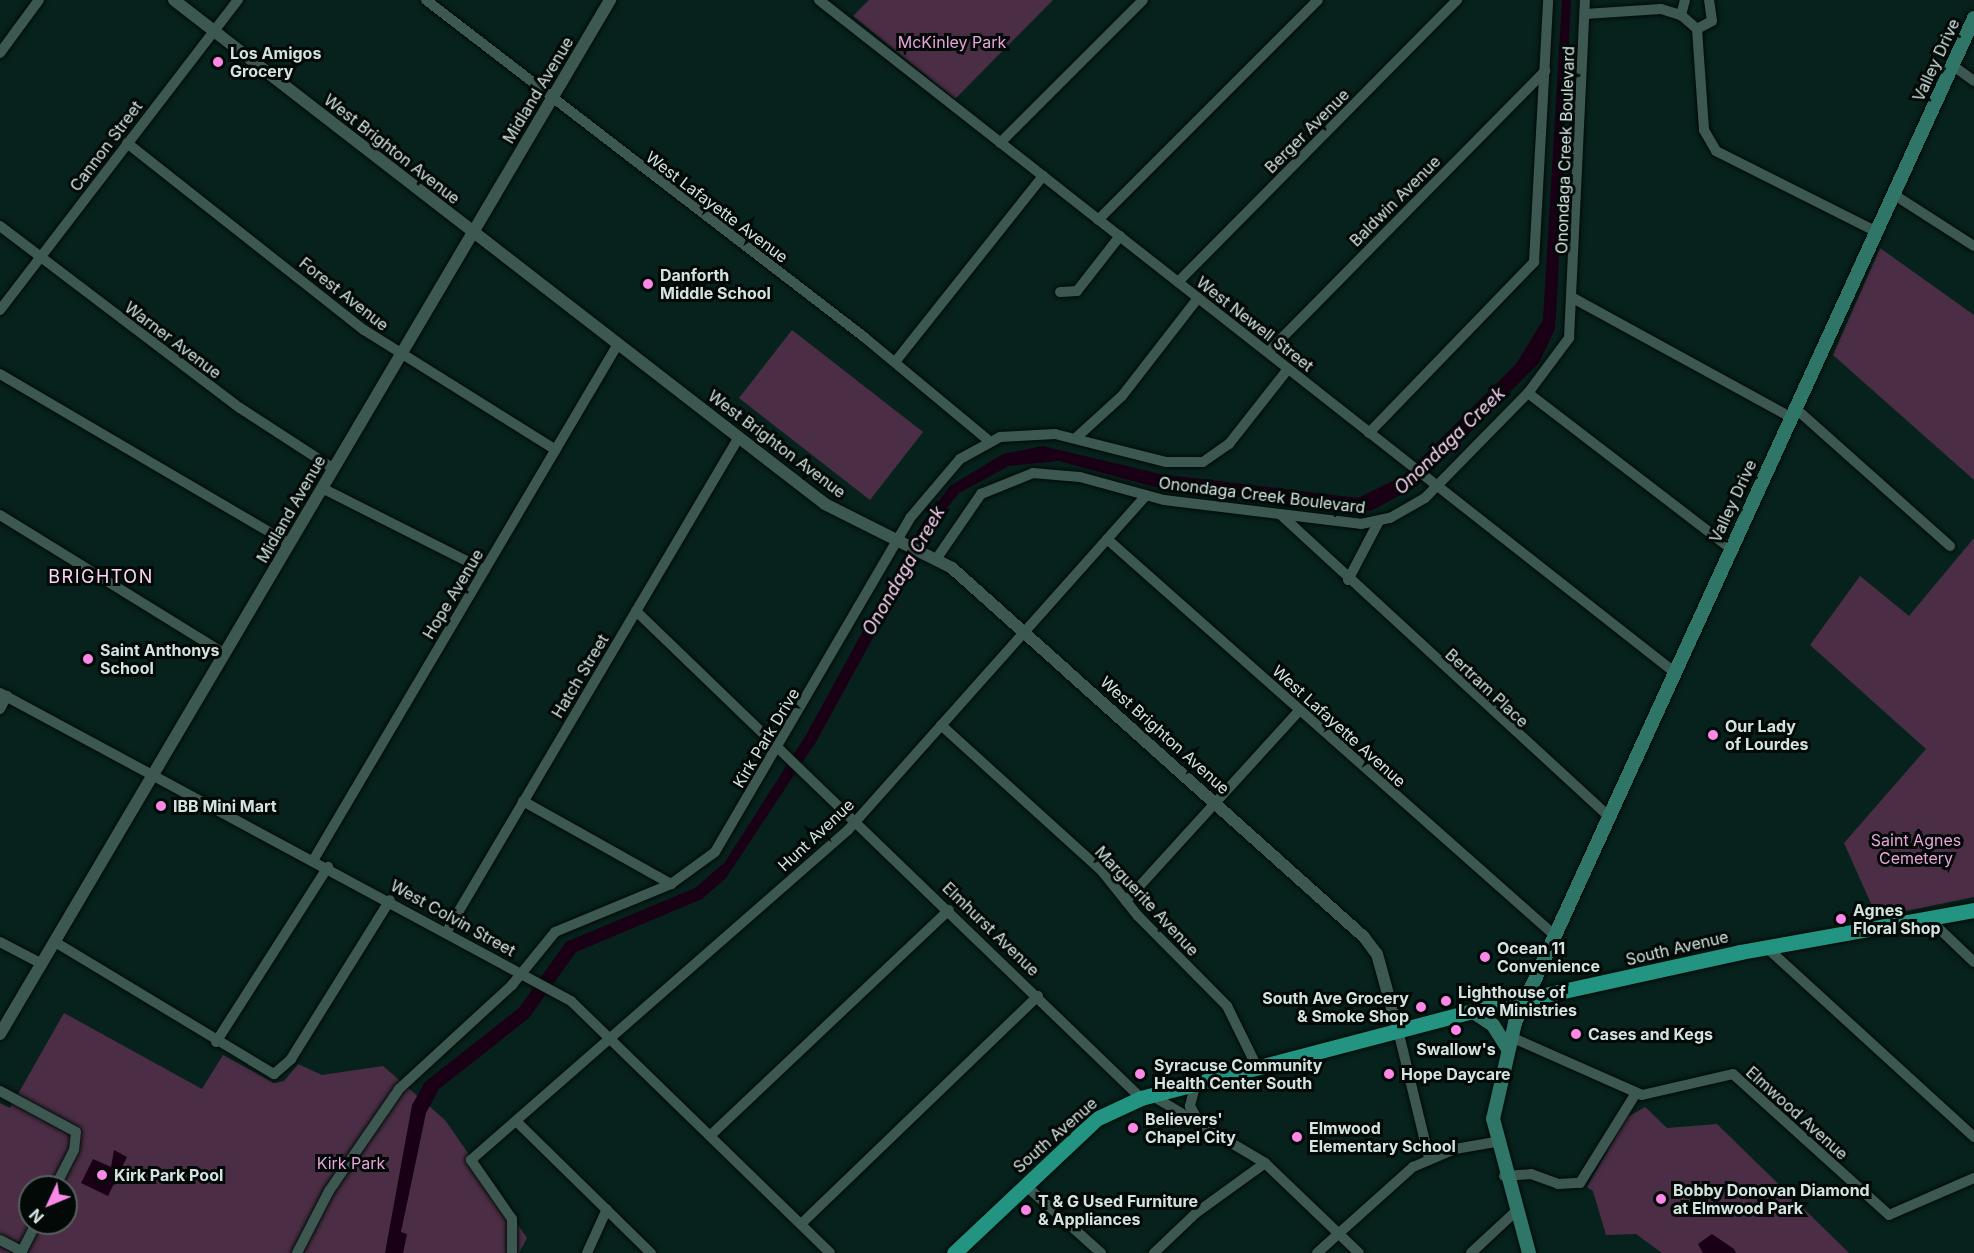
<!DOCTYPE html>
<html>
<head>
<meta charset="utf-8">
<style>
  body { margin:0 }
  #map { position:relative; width:1974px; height:1253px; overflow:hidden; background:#07221c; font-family:Inter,sans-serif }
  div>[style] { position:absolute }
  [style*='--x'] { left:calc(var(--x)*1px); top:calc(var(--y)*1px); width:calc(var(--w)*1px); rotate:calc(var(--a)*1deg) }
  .green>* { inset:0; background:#4b2e45 }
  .water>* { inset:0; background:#190015 }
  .roads { filter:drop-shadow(0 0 2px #000b07) drop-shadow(0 0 2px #000b07) }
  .minor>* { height:10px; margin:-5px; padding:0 5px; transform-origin:5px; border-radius:5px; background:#3c5851 }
  .tertiary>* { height:12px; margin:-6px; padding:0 6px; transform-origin:6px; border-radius:6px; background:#3c5851 }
  .secondary>* { height:14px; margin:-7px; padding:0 7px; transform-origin:7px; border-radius:7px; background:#2f7669 }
  .primary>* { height:15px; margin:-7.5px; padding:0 7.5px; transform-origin:7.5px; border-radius:7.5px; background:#229481 }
  .dots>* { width:16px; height:16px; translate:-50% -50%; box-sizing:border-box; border:3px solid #020907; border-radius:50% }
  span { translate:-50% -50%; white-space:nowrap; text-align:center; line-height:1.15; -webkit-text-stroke:6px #020907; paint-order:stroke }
  .park-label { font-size:16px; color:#e9a5db }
  .poi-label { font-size:16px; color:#d4e3df; font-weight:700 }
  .left { translate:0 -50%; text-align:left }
  .right { translate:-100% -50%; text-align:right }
  .street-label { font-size:16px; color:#d4e3df }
  .water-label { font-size:18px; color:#fbd0f1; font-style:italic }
  .neighbourhood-label { font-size:18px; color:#fdd5f4; letter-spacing:1.5px }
  .north { position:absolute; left:18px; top:1175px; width:60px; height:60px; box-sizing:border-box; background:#020907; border:2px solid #56605d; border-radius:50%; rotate:226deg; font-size:16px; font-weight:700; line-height:24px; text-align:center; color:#d4e3df }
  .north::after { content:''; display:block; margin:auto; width:21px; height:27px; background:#fb87e6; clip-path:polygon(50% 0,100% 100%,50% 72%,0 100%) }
</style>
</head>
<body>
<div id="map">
  <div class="green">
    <i style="clip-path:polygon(869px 0,1053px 0,955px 99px,853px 16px)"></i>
    <i style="clip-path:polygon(1880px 248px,1974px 315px,1974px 480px,1833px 355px)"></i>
    <i style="clip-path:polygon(792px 330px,923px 432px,870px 500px,739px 398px)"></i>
    <i style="clip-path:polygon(1974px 538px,1974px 897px,1877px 917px,1844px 843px,1926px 749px,1810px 645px,1860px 576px,1909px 616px)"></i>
    <i style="clip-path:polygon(evenodd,64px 1013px,202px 1089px,223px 1055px,274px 1083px,284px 1081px,298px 1064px,322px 1075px,383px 1066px,445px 1120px,527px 1238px,519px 1253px,0 1253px,0 1103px,10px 1108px,64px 1013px,30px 1187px,66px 1187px,66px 1223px,30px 1223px,30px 1187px)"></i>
    <i style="clip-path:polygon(1645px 1107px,1667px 1128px,1717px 1124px,1849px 1253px,1662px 1253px,1636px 1234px,1606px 1235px,1593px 1191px,1587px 1187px,1626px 1118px)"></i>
  </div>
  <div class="water">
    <i style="clip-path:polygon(1562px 0,1571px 0,1557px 300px,1555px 329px,1539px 363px,1417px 486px,1371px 511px,1162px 489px,1059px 461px,1009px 466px,959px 493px,938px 519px,816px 742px,726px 878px,702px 899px,576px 952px,529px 1018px,439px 1089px,426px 1113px,401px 1232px,407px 1234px,403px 1253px,385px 1253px,412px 1105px,425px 1082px,519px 1008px,566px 942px,695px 888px,725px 862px,806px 735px,922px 523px,950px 486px,1003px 454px,1043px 446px,1160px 474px,1358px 498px,1403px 476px,1516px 364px,1543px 320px)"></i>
    <i style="clip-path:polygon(114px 1150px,127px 1157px,108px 1196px,81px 1183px,93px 1159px,111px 1167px)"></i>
    <i style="clip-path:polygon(1712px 1234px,1734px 1249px,1736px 1253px,1703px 1253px,1698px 1244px)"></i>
  </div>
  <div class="roads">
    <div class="minor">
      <i style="--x:426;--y:0;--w:553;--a:37.57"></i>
      <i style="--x:864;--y:337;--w:161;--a:39.7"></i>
      <i style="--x:819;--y:0;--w:1086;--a:38.16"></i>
      <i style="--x:1685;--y:0;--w:16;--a:105"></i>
      <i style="--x:1681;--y:15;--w:21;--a:41"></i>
      <i style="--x:1697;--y:29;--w:17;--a:-28"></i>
      <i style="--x:1712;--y:21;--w:21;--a:-98"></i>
      <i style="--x:1585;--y:14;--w:76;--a:-3.8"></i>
      <i style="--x:1661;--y:9;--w:21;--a:17"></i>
      <i style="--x:1697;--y:29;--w:101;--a:86"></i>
      <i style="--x:1704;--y:130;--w:24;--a:60"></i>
      <i style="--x:1716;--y:151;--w:178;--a:26.7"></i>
      <i style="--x:0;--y:53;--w:66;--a:-53.7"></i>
      <i style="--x:1952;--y:65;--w:27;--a:36"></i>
      <i style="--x:127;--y:143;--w:302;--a:38.3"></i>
      <i style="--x:364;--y:330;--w:226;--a:32"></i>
      <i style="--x:1000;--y:143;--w:202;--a:-45"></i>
      <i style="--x:1893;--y:194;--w:96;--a:32.7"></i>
      <i style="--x:1098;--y:220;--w:311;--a:-45"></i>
      <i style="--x:0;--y:226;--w:301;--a:37.2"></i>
      <i style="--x:240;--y:408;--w:112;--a:33"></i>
      <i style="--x:1178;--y:282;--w:397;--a:-45.3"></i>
      <i style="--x:1060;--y:292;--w:17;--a:-3"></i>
      <i style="--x:1077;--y:291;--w:70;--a:-52"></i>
      <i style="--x:1573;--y:298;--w:247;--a:28.7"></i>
      <i style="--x:0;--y:310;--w:391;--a:-52.5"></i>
      <i style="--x:1268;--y:352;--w:395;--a:-45.4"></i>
      <i style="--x:895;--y:362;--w:238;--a:-51.5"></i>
      <i style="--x:0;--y:374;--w:336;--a:30.4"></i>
      <i style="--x:1528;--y:393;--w:255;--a:37.5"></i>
      <i style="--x:1794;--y:407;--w:209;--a:41.7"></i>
      <i style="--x:1369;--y:433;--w:238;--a:-46"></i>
      <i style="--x:1534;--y:262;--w:262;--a:-86.9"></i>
      <i style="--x:1078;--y:436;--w:59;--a:-42.3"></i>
      <i style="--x:1122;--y:396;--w:124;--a:-52.2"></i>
      <i style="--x:322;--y:488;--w:182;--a:26.8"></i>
      <i style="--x:1280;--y:514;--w:444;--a:42.6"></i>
      <i style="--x:0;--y:515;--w:264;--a:31.7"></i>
      <i style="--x:1107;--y:539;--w:594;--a:41.52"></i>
      <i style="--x:937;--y:558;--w:78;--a:-55.5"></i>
      <i style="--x:981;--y:494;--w:56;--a:-22"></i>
      <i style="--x:1033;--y:473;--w:47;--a:4.9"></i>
      <i style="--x:1080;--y:477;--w:87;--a:15.3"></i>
      <i style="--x:1164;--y:500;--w:198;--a:6.9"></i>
      <i style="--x:1361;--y:524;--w:30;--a:-12"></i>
      <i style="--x:1390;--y:518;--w:40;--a:-29.7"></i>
      <i style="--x:1425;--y:498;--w:147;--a:-45.6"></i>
      <i style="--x:1528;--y:393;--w:69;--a:-53.3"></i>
      <i style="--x:1569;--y:338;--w:338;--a:-87.3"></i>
      <i style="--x:1348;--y:580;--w:67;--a:-62.3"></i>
      <i style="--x:636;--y:611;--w:702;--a:43.96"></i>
      <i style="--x:0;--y:693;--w:649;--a:28.34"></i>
      <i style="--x:571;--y:1001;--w:361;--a:44.2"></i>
      <i style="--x:0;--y:709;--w:15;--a:-62"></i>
      <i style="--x:941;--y:725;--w:217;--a:42.2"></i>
      <i style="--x:1102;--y:871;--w:58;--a:51.3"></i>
      <i style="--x:1138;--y:916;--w:127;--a:45.3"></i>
      <i style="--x:1227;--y:1006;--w:68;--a:63.8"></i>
      <i style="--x:523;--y:801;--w:170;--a:29.3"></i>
      <i style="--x:314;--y:859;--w:598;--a:-59.45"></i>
      <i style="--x:1126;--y:901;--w:257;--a:-47.7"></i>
      <i style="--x:1929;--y:919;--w:62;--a:43.7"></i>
      <i style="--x:447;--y:931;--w:574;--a:-59.41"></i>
      <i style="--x:0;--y:942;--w:47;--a:27.6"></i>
      <i style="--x:55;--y:942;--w:256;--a:31.1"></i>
      <i style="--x:274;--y:1074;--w:23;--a:-41"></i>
      <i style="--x:291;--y:1059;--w:187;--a:-58.1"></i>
      <i style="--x:1766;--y:947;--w:282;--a:42.4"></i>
      <i style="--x:1398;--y:1030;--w:132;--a:76.4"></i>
      <i style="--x:1511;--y:1037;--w:143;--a:23.9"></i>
      <i style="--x:1642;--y:1095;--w:93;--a:-13"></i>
      <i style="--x:1733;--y:1074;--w:210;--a:42.1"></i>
      <i style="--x:1889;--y:1215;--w:93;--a:-23.5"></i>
      <i style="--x:216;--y:1042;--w:208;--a:-57.4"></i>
      <i style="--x:1196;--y:1083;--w:24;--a:105"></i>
      <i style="--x:1190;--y:1106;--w:18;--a:61"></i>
      <i style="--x:0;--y:1091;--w:86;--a:28.3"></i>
      <i style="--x:76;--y:1132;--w:18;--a:96"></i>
      <i style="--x:74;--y:1150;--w:42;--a:117.2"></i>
      <i style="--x:1151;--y:1095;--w:133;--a:30.8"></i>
      <i style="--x:1265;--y:1163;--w:130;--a:43.8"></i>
      <i style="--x:516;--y:1121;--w:189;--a:44.4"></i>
      <i style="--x:712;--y:1134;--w:326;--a:-43.4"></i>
      <i style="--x:1504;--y:1176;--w:27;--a:-4"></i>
      <i style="--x:1531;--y:1174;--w:29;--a:20"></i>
      <i style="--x:1558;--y:1184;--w:22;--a:-3"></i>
      <i style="--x:1580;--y:1183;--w:106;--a:-58.1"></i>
      <i style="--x:1025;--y:1185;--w:102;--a:41.8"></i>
      <i style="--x:801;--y:1224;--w:329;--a:-43.9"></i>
      <i style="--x:0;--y:1240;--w:25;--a:27"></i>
      <i style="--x:21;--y:1253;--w:34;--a:-63"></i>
      <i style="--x:297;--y:1253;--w:70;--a:-62.7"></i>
      <i style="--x:329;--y:1191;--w:124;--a:-55.5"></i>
      <i style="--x:399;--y:1089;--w:154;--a:-42.6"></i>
      <i style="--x:512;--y:985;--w:68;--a:-50.9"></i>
      <i style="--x:555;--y:932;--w:126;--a:-22.5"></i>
      <i style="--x:671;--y:884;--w:54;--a:-36"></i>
      <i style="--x:715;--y:852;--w:387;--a:-59.7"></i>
      <i style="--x:910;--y:518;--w:77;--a:-49.7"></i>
      <i style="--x:960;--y:459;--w:46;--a:-28.8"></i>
      <i style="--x:1000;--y:437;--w:55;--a:-3.1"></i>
      <i style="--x:1055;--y:434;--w:114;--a:14.2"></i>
      <i style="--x:1166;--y:462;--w:37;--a:0"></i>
      <i style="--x:1203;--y:462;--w:32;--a:-35"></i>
      <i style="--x:1229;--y:444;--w:95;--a:-51.8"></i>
      <i style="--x:512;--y:1253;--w:34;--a:-90"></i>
      <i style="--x:512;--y:1219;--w:72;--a:-124.8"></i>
      <i style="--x:471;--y:1160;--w:501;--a:-41.2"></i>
      <i style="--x:848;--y:830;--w:448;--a:-48.3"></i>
      <i style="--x:587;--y:1253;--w:48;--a:-65.6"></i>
      <i style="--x:1154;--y:1253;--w:58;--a:-43.6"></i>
      <i style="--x:1196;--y:1213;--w:85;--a:-35.9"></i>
      <i style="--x:1317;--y:1253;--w:129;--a:-41.9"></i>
      <i style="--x:1413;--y:1167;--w:46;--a:-23.2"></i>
      <i style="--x:1455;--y:1149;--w:41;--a:-9.9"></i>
      <i style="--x:1471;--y:1253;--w:60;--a:-43"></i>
    </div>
    <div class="tertiary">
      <i style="--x:174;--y:0;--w:823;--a:37.75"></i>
      <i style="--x:825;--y:504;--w:142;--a:26.7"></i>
      <i style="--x:952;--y:568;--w:553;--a:41.85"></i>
      <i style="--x:1364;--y:937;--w:21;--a:53"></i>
      <i style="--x:1377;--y:954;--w:79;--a:74.6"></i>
      <i style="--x:0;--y:1034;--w:1201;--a:-59.46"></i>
    </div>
    <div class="secondary">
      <i style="--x:1472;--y:1011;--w:25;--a:34"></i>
      <i style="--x:1493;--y:1025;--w:26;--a:58"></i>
      <i style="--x:1529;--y:1253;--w:139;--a:-105"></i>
      <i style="--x:1493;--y:1119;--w:98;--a:-77.1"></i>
      <i style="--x:1515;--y:1023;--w:1105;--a:-65.45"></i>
    </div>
    <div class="primary">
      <i style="--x:954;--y:1253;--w:195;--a:-43.3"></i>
      <i style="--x:1096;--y:1119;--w:50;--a:-25"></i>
      <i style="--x:1141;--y:1098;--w:342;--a:-14.7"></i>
      <i style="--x:1472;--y:1011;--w:274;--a:-12.4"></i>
      <i style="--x:1740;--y:952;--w:238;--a:-10.2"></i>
    </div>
  </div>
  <div class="dots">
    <i style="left:218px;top:62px;background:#fb87e6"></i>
    <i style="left:648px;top:284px;background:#fb87e6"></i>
    <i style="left:88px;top:659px;background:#fb87e6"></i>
    <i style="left:1713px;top:735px;background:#fb87e6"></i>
    <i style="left:161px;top:806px;background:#fb87e6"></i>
    <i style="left:1841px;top:919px;background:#fb87e6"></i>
    <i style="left:1485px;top:957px;background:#fb87e6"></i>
    <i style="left:1446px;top:1001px;background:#fb87e6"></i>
    <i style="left:1421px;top:1007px;background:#fb87e6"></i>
    <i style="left:1456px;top:1030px;background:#fb87e6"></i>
    <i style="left:1576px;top:1034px;background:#fb87e6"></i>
    <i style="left:1140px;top:1074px;background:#fb87e6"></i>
    <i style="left:1389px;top:1074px;background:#fb87e6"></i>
    <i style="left:1133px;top:1128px;background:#fb87e6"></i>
    <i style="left:1297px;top:1137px;background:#fb87e6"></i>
    <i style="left:102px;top:1175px;background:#fb87e6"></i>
    <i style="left:1661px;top:1199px;background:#fb87e6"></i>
    <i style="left:1026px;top:1210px;background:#fb87e6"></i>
  </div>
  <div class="park-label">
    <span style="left:952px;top:42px">McKinley Park</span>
    <span style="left:1916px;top:849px">Saint Agnes<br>Cemetery</span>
    <span style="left:351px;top:1163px">Kirk Park</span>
  </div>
  <div class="poi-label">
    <span class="left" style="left:230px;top:62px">Los Amigos<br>Grocery</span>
    <span class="left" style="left:660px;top:284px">Danforth<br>Middle School</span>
    <span class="left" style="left:100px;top:659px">Saint Anthonys<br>School</span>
    <span class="left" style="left:1725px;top:735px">Our Lady<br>of Lourdes</span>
    <span class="left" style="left:173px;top:806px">IBB Mini Mart</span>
    <span class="left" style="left:1853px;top:919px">Agnes<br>Floral Shop</span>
    <span class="left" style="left:1497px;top:957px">Ocean 11<br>Convenience</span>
    <span class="left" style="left:1458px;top:1001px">Lighthouse of<br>Love Ministries</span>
    <span class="right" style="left:1409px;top:1007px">South Ave Grocery<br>&amp; Smoke Shop</span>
    <span class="left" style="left:1588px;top:1034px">Cases and Kegs</span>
    <span style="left:1456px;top:1049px">Swallow's</span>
    <span class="left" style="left:1154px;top:1074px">Syracuse Community<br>Health Center South</span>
    <span class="left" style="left:1401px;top:1074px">Hope Daycare</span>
    <span class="left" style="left:1145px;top:1128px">Believers'<br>Chapel City</span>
    <span class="left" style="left:1309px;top:1137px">Elmwood<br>Elementary School</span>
    <span class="left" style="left:114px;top:1175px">Kirk Park Pool</span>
    <span class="left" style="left:1673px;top:1199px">Bobby Donovan Diamond<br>at Elmwood Park</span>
    <span class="left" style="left:1038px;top:1210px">T &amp; G Used Furniture<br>&amp; Appliances</span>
  </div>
  <div class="street-label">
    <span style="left:1936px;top:60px;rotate:-65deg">Valley Drive</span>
    <span style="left:538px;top:90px;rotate:-59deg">Midland Avenue</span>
    <span style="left:1307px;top:131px;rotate:-45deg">Berger Avenue</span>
    <span style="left:106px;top:146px;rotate:-53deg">Cannon Street</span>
    <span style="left:392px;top:149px;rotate:38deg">West Brighton Avenue</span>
    <span style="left:1565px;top:150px;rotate:-88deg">Onondaga Creek Boulevard</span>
    <span style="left:1395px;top:201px;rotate:-45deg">Baldwin Avenue</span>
    <span style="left:717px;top:207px;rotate:37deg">West Lafayette Avenue</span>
    <span style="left:344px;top:294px;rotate:38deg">Forest Avenue</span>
    <span style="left:1255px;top:324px;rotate:38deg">West Newell Street</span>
    <span style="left:173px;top:340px;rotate:37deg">Warner Avenue</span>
    <span style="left:777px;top:444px;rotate:37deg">West Brighton Avenue</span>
    <span style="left:1262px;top:495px;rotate:7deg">Onondaga Creek Boulevard</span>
    <span style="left:1733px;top:501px;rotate:-65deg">Valley Drive</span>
    <span style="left:291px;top:509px;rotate:-60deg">Midland Avenue</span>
    <span style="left:453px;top:594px;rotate:-59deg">Hope Avenue</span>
    <span style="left:580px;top:676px;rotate:-59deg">Hatch Street</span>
    <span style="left:1487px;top:688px;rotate:43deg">Bertram Place</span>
    <span style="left:1339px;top:726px;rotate:42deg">West Lafayette Avenue</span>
    <span style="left:1165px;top:735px;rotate:42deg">West Brighton Avenue</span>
    <span style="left:766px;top:738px;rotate:-59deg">Kirk Park Drive</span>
    <span style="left:816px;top:835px;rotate:-43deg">Hunt Avenue</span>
    <span style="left:1147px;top:901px;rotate:47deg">Marguerite Avenue</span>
    <span style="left:453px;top:918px;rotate:29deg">West Colvin Street</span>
    <span style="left:991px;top:929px;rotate:44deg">Elmhurst Avenue</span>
    <span style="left:1677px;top:948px;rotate:-13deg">South Avenue</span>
    <span style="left:1797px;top:1113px;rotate:42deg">Elmwood Avenue</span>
    <span style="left:1055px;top:1135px;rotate:-41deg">South Avenue</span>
  </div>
  <div class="water-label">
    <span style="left:1450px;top:441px;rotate:-44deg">Onondaga Creek</span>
    <span style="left:904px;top:571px;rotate:-60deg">Onondaga Creek</span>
  </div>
  <div class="neighbourhood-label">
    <span style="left:101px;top:577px">BRIGHTON</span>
  </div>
  <div class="north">N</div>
</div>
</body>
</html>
